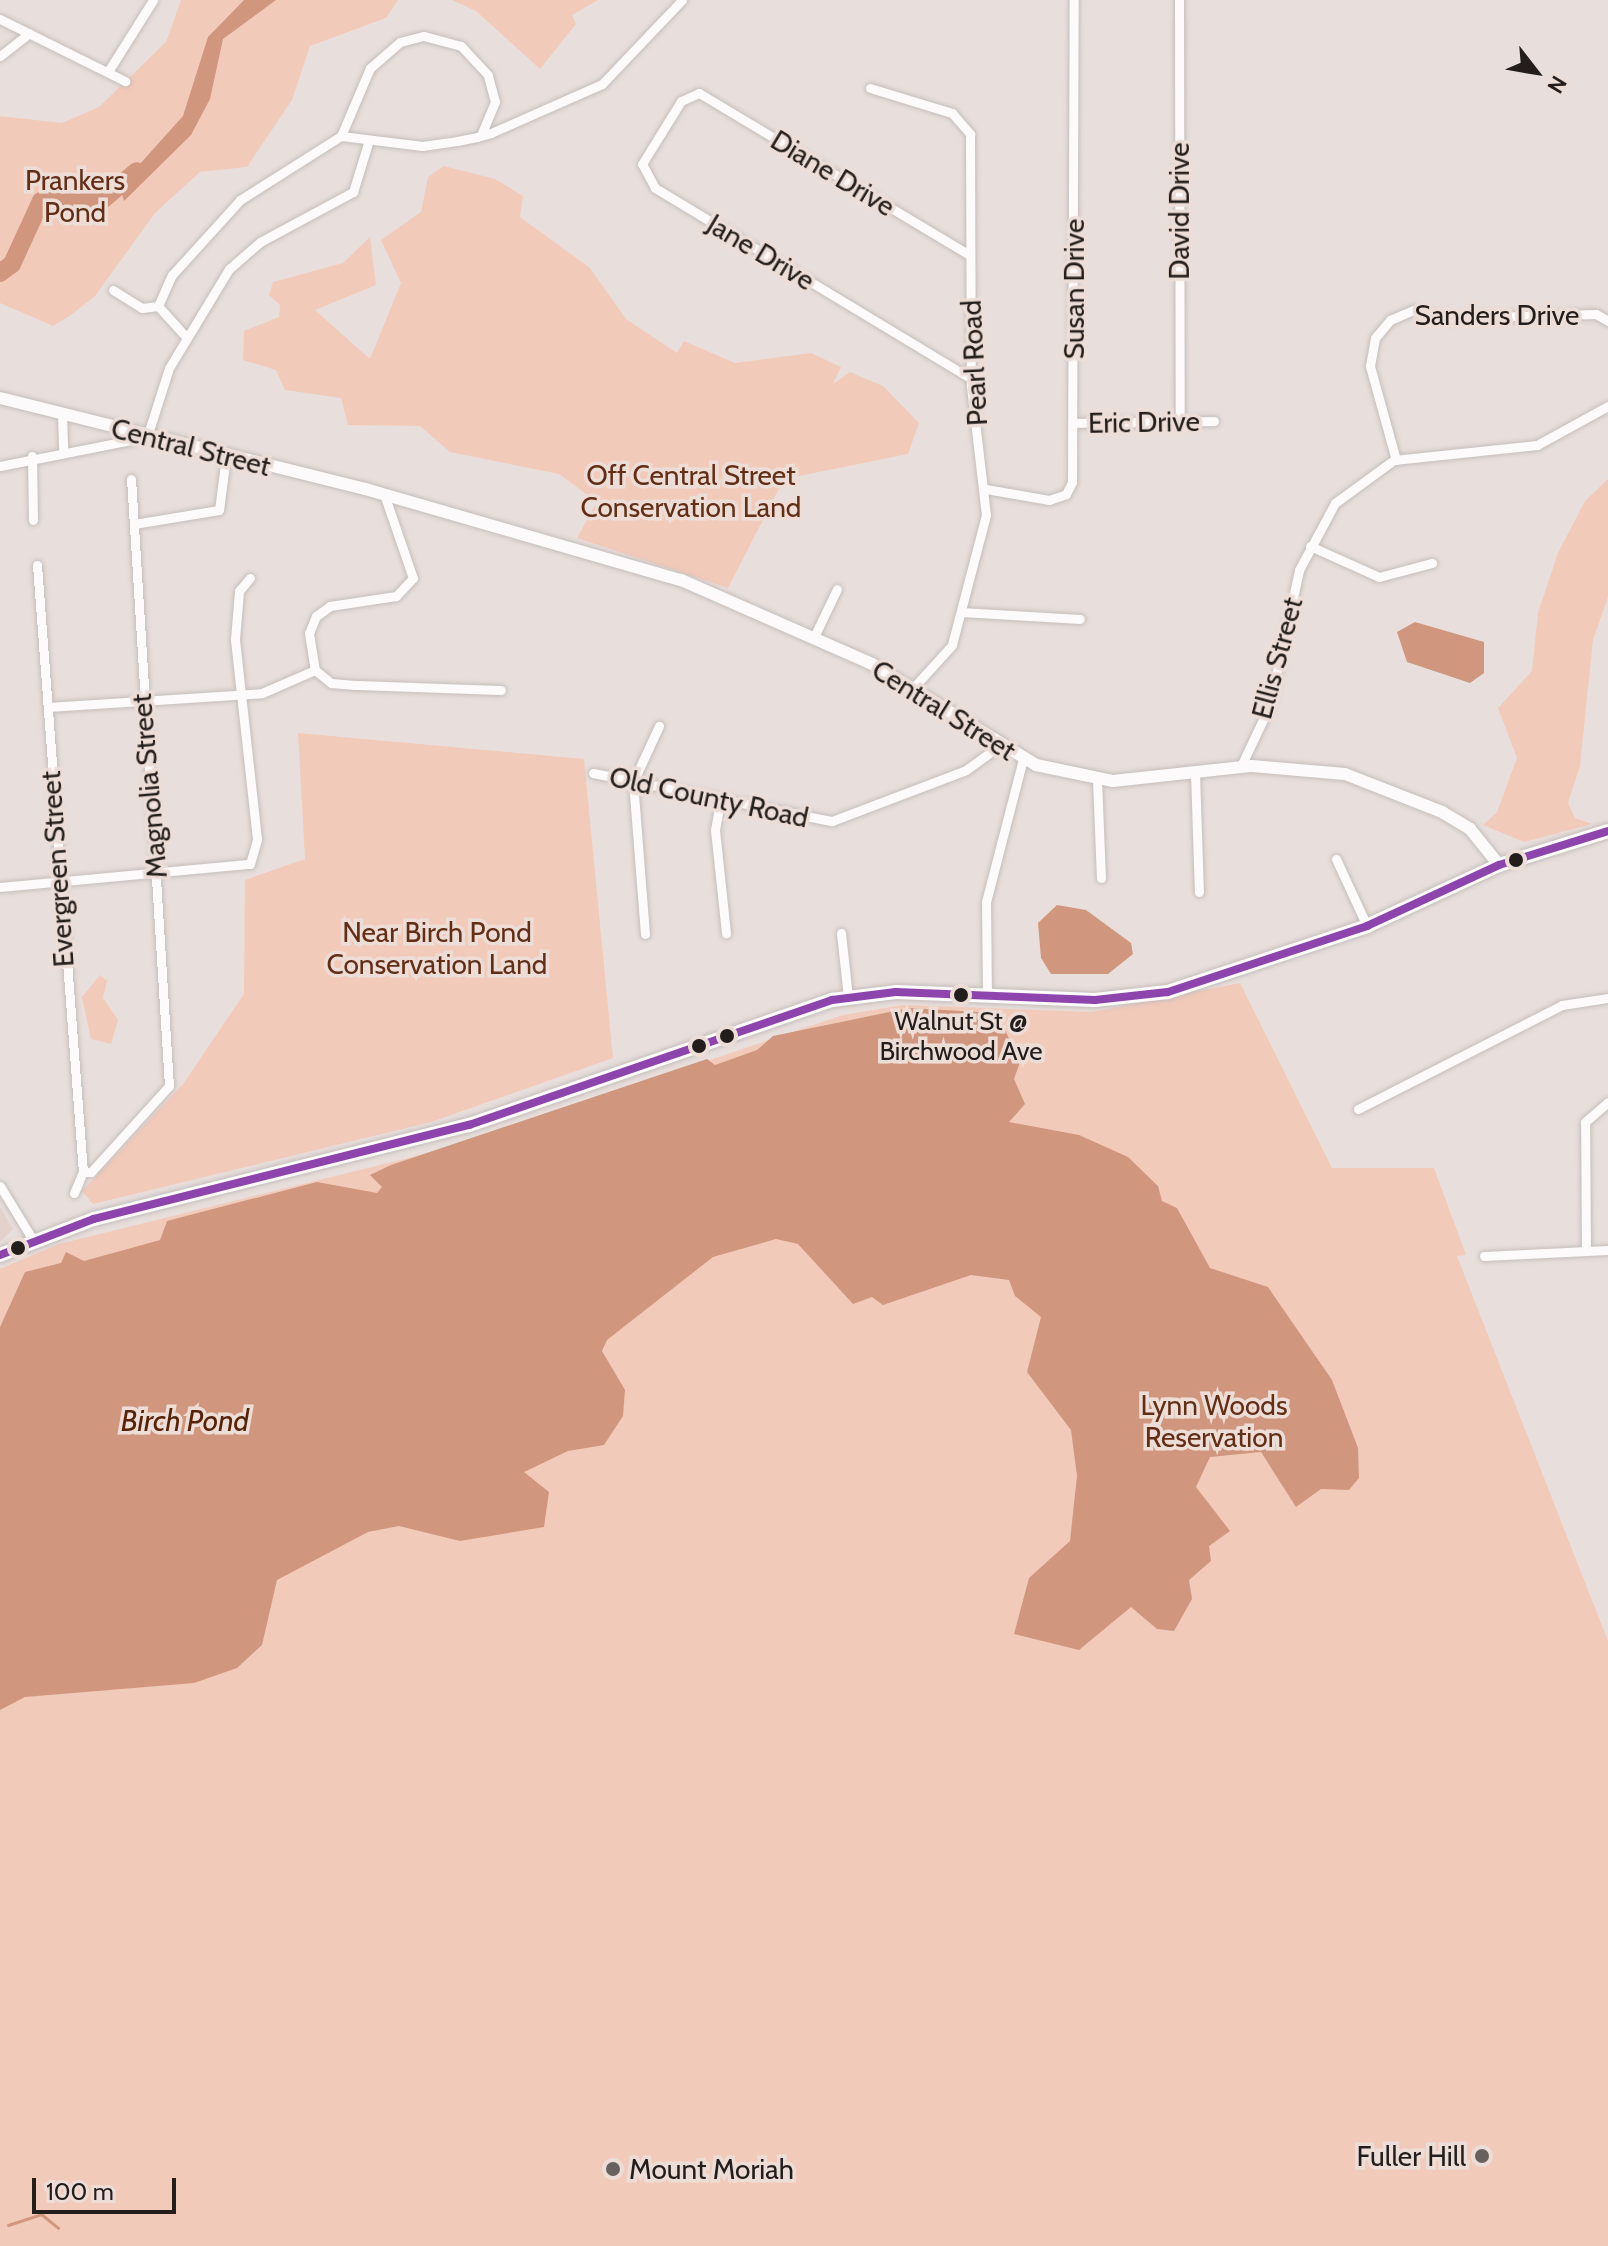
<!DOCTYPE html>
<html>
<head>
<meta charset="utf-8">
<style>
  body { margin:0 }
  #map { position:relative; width:1608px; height:2246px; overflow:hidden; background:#e8dfdc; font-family:Cabin,sans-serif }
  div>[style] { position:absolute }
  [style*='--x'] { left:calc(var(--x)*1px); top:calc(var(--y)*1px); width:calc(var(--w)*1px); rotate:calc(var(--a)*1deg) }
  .built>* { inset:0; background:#e2d2cb }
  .green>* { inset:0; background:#f2caba }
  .water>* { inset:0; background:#d1967e }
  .stream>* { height:3px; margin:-1.5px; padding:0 1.5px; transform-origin:1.5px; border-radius:1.5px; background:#d1967e }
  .river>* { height:18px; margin:-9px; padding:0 9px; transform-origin:9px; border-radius:9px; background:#d1967e }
  .roads { filter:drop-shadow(0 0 2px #c5bebb) drop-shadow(0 0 2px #c5bebb) }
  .minor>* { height:9px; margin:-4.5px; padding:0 4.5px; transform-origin:4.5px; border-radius:4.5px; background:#fcfafa }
  .tertiary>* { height:12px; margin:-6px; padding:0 6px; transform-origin:6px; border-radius:6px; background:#fcfafa }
  .primary>* { height:14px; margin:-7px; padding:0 7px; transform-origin:7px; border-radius:7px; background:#fcfafa }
  .bus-1>* { height:8px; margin:-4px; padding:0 4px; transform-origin:4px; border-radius:4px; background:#8e44ad }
  .dots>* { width:22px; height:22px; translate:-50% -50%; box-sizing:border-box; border:4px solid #edddd7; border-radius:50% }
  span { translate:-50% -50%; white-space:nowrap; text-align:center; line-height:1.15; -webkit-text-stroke:7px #edddd7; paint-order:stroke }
  .bus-label { font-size:26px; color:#231e1b }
  .street-label { font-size:28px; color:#231e1b }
  .park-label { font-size:28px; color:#632e16 }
  .poi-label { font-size:28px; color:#231e1b }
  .right { translate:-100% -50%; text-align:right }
  .left { translate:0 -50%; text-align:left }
  .water-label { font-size:30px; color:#562309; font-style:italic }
  .north { position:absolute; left:1496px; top:32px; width:80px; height:80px; -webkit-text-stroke:6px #edddd7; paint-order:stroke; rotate:121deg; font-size:22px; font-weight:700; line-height:32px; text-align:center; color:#231e1b }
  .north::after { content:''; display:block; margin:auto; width:28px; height:36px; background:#231e1b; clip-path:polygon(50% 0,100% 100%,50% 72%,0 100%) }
  .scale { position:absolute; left:32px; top:2178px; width:144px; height:36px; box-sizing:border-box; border:4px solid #231e1b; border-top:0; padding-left:10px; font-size:24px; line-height:28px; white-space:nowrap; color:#231e1b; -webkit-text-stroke:6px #edddd7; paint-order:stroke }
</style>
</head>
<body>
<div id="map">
  <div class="built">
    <i style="clip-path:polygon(0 1207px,13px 1229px,0 1242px)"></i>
  </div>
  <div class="green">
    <i style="clip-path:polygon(181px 0,398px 0,386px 18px,310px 46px,292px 100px,247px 167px,200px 172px,155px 213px,95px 296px,71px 315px,53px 326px,0 303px,0 116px,62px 123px,99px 107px,166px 42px)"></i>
    <i style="clip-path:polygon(452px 0,598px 0,572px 15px,576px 24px,540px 69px,476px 11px)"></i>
    <i style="clip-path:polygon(444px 166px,495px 179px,523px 196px,520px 217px,590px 268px,626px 319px,677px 353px,684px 341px,735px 363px,811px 353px,841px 367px,833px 384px,850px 372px,883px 386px,919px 423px,908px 454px,784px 479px,728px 588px,577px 538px,597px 502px,559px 474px,450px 452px,420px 426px,348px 425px,341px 398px,285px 390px,276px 370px,243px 360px,244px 331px,279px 317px,280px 305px,269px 295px,273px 282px,343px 263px,370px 237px,376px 285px,315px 310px,370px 359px,401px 283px,381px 240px,421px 212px,428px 177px)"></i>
    <i style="clip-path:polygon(1608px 479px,1608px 597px,1593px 640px,1580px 766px,1568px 803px,1575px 818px,1592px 824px,1524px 842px,1483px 825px,1497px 812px,1517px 758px,1498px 708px,1532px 671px,1538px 613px,1558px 553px,1585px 501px)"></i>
    <i style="clip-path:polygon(298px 733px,584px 759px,613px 1058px,431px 1122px,93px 1204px,82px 1191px,183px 1084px,244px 994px,245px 880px,305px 859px)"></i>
    <i style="clip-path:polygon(100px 975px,107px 981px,103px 998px,118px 1020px,111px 1044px,91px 1039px,82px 997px)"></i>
    <i style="clip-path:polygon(1240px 983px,1332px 1168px,1434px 1168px,1466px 1255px,1457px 1256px,1608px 1641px,1608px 2246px,0 2246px,0 1269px,59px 1244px,449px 1148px,843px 1015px,903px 1005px,1092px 1012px)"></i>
  </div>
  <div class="water">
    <i style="clip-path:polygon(244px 0,276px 0,223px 39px,210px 99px,191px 135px,124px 201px,118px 179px,130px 175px,183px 116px,208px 37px)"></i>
    <i style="clip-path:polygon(1415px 622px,1484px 642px,1484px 673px,1470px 683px,1407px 662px,1397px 632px)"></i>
    <i style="clip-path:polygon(1057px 905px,1086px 910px,1131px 943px,1133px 954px,1108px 974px,1051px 974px,1041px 958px,1038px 923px)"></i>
    <i style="clip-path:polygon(909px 1008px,997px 1013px,1020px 1062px,1014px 1079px,1025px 1104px,1009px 1122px,1079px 1135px,1128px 1157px,1158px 1186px,1162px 1201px,1177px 1208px,1210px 1268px,1268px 1287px,1332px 1380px,1358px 1448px,1359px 1478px,1349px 1490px,1321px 1489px,1296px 1507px,1261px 1452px,1210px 1457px,1196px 1487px,1230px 1531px,1209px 1546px,1211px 1561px,1189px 1580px,1192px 1599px,1174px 1631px,1157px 1629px,1131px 1607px,1079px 1650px,1014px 1634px,1029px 1578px,1070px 1541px,1077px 1476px,1071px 1430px,1027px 1372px,1041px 1317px,1015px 1296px,1009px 1280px,971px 1275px,883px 1305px,872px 1297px,853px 1304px,798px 1244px,776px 1239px,713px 1257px,607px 1340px,602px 1351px,625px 1390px,623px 1416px,604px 1445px,568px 1451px,524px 1472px,549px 1492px,544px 1527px,460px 1541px,399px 1526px,368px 1532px,277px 1580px,262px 1645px,237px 1668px,194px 1683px,25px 1697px,0 1710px,0 1327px,25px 1272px,61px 1263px,66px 1252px,84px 1261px,160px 1240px,167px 1221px,317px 1182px,377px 1193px,382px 1187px,370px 1175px,391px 1165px,707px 1059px,715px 1065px,757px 1050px,773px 1036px)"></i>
  </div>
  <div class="stream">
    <i style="--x:8;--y:2225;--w:35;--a:-18"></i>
    <i style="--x:41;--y:2214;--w:22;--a:39"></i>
  </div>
  <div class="river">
    <i style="--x:0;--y:273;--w:15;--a:-37"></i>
    <i style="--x:12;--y:264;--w:69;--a:-65.3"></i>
    <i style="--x:41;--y:201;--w:59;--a:1"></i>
    <i style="--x:100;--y:202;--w:48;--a:-40"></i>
  </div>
  <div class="roads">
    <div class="minor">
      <i style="--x:1179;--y:0;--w:421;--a:89.9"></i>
      <i style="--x:0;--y:19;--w:140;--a:26.4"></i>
      <i style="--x:0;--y:56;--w:37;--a:-38"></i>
      <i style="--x:109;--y:70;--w:83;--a:-57.8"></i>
      <i style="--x:870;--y:88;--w:86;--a:17"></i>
      <i style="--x:952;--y:113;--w:28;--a:49"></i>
      <i style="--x:970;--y:134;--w:252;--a:89.8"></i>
      <i style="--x:971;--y:386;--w:130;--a:83.4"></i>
      <i style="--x:986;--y:515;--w:134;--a:104.7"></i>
      <i style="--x:952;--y:645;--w:58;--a:132.2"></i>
      <i style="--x:481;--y:135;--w:36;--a:-67"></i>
      <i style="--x:495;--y:102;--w:28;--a:-105"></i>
      <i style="--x:488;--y:75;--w:40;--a:-133"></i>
      <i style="--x:461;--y:46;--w:39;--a:-165"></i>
      <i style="--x:423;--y:36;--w:24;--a:165"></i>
      <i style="--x:400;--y:42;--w:40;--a:139"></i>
      <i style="--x:370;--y:68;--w:74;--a:113.1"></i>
      <i style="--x:341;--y:136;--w:82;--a:7"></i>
      <i style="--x:422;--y:146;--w:35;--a:-8"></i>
      <i style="--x:457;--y:141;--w:20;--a:-11"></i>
      <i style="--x:477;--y:137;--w:15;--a:-16"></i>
      <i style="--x:491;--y:133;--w:121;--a:-23.8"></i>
      <i style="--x:602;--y:84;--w:116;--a:-46.4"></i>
      <i style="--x:113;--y:290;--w:34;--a:32"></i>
      <i style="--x:142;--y:308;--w:16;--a:-7"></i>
      <i style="--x:187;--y:338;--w:43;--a:-132.2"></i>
      <i style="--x:158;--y:306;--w:34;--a:-66"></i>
      <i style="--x:172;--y:275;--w:101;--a:-47.8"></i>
      <i style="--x:240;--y:200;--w:120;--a:-32.4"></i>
      <i style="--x:970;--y:378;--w:368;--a:-148.9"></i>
      <i style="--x:655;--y:188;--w:27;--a:-118"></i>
      <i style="--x:642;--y:164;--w:74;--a:-58.2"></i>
      <i style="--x:681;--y:101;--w:20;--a:-24"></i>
      <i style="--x:699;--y:93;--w:316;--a:30.9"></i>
      <i style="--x:62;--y:415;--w:34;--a:88"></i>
      <i style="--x:1073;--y:423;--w:141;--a:-0.8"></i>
      <i style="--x:32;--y:456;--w:64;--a:89.1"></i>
      <i style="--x:1396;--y:460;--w:98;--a:-105.5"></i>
      <i style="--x:1370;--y:366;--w:28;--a:-80"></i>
      <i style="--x:1375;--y:338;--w:23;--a:-50"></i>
      <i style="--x:1390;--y:320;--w:25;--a:-23"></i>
      <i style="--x:1413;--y:310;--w:32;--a:14"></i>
      <i style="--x:1444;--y:318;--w:152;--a:-1.5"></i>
      <i style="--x:1596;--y:314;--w:14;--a:30"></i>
      <i style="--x:0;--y:466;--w:150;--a:-11.2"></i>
      <i style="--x:147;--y:437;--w:72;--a:-72.3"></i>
      <i style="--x:169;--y:368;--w:116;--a:-58.8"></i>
      <i style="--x:229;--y:269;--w:41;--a:-41.1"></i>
      <i style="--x:260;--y:242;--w:106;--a:-28.3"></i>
      <i style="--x:353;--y:192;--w:54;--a:-72.9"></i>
      <i style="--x:986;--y:489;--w:64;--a:9.9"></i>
      <i style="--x:1049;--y:500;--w:18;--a:-19"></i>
      <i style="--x:1066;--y:494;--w:13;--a:-63"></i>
      <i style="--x:1072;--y:482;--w:482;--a:-89.8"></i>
      <i style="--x:384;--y:494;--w:89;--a:71"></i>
      <i style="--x:413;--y:578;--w:25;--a:133"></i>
      <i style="--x:396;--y:596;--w:67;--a:171.4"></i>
      <i style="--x:330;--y:606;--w:17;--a:144"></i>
      <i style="--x:316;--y:616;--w:18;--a:112"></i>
      <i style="--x:309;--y:633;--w:37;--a:81"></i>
      <i style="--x:315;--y:670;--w:21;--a:39"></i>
      <i style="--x:331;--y:683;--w:24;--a:5"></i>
      <i style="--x:355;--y:685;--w:146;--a:2"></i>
      <i style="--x:134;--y:524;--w:86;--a:-9.4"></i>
      <i style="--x:219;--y:510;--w:54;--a:-82.6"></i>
      <i style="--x:1310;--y:546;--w:76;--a:24.2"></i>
      <i style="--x:1379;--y:577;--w:55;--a:-14.8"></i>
      <i style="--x:37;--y:565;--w:609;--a:85.67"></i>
      <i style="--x:961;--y:612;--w:119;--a:3.4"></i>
      <i style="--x:814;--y:637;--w:53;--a:-64.4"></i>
      <i style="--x:48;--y:707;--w:214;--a:-3.7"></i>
      <i style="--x:262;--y:693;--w:58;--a:-23.5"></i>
      <i style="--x:1240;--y:768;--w:68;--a:-64.6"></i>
      <i style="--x:1269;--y:707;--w:140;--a:-77.6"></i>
      <i style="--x:1299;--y:570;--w:76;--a:-61.8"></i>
      <i style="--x:1335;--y:503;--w:73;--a:-36.1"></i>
      <i style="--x:1394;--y:460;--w:144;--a:-6"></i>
      <i style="--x:1537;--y:445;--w:81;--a:-28.8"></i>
      <i style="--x:593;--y:773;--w:244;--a:11.4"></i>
      <i style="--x:832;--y:821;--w:143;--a:-20.8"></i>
      <i style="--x:966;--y:770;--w:41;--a:-36"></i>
      <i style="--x:1195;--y:773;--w:119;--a:88.1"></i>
      <i style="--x:1097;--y:779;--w:99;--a:87.7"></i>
      <i style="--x:720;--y:802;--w:28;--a:100"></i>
      <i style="--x:715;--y:830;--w:104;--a:83.9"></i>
      <i style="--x:1336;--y:859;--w:74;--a:65.2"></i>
      <i style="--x:0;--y:887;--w:251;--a:-5.3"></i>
      <i style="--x:250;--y:864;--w:26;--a:-74"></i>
      <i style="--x:257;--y:839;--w:201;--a:-96.3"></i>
      <i style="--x:235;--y:639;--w:48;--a:-85.2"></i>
      <i style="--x:239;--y:591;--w:17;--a:-50"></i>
      <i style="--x:841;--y:933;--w:64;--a:83.8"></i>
      <i style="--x:645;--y:934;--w:152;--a:-94.5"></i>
      <i style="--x:633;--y:782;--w:62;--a:-65.1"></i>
      <i style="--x:987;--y:995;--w:93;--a:-90.6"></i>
      <i style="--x:986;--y:902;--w:148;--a:-75.5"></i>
      <i style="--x:1358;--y:1109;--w:229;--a:-27"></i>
      <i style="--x:1562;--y:1005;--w:47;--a:-8.7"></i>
      <i style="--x:0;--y:1186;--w:63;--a:58.6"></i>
      <i style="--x:74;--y:1193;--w:23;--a:-67"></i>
      <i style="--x:83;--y:1172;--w:8;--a:0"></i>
      <i style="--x:91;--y:1172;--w:116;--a:-47.8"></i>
      <i style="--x:169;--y:1086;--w:608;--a:-93.58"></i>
      <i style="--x:1586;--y:1251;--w:129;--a:-90.4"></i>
      <i style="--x:1585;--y:1122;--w:30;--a:-41"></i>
      <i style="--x:1484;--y:1256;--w:124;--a:-2.8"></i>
    </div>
    <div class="tertiary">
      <i style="--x:0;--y:398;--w:376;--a:14"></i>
      <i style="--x:365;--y:489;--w:329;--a:16.1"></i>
      <i style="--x:681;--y:580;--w:209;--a:23.7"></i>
      <i style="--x:872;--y:664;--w:193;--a:31.6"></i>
      <i style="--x:1036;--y:765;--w:79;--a:11.7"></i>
      <i style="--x:1113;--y:781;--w:140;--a:-6.2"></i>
      <i style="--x:1252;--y:766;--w:93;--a:4.9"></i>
      <i style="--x:1345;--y:774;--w:104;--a:21.4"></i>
      <i style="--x:1442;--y:812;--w:33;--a:31"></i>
      <i style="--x:1470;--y:829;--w:46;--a:51.1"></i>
    </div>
    <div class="primary">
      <i style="--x:0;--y:1255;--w:101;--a:-21"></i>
      <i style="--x:94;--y:1219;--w:387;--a:-14.1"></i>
      <i style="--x:469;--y:1125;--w:384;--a:-19"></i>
      <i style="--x:832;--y:1000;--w:64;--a:-7.1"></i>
      <i style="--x:896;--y:992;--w:199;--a:2.3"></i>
      <i style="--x:1095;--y:1000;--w:73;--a:-6.3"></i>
      <i style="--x:1168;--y:992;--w:210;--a:-18.3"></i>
      <i style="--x:1367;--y:926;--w:145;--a:-24.8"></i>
      <i style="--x:1499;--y:865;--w:114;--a:-17.3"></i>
    </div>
  </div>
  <div class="bus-1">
    <i style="--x:0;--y:1255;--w:101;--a:-21"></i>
    <i style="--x:94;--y:1219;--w:387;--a:-14.1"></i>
    <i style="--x:469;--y:1125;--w:384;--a:-19"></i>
    <i style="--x:832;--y:1000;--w:64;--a:-7.1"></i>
    <i style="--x:896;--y:992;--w:199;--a:2.3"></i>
    <i style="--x:1095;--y:1000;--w:73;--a:-6.3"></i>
    <i style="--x:1168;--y:992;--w:210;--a:-18.3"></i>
    <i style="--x:1367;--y:926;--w:145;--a:-24.8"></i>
    <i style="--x:1499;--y:865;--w:114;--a:-17.3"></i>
  </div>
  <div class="dots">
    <i style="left:1516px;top:860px;background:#231e1b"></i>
    <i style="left:961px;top:995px;background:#231e1b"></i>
    <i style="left:727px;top:1036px;background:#231e1b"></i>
    <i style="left:699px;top:1046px;background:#231e1b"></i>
    <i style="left:18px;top:1248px;background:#231e1b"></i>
    <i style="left:1482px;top:2156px;background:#68625f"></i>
    <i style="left:613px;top:2169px;background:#68625f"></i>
  </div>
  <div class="bus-label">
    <span style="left:961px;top:1037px">Walnut St @<br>Birchwood Ave</span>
  </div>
  <div class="street-label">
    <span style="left:833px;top:173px;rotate:31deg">Diane Drive</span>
    <span style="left:1179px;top:211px;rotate:-90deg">David Drive</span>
    <span style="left:761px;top:252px;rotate:31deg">Jane Drive</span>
    <span style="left:1074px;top:289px;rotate:-90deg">Susan Drive</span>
    <span style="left:1497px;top:315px">Sanders Drive</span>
    <span style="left:974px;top:363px;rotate:-93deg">Pearl Road</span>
    <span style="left:1144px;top:422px;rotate:-1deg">Eric Drive</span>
    <span style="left:191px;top:447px;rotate:14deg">Central Street</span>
    <span style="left:1277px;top:658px;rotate:-75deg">Ellis Street</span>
    <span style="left:944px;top:710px;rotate:32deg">Central Street</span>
    <span style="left:149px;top:786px;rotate:-95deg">Magnolia Street</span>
    <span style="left:709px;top:797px;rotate:12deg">Old County Road</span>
    <span style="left:57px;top:869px;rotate:-94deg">Evergreen Street</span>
  </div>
  <div class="park-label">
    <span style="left:75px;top:196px">Prankers<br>Pond</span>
    <span style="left:691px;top:491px">Off Central Street<br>Conservation Land</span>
    <span style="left:437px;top:948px">Near Birch Pond<br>Conservation Land</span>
    <span style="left:1214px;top:1421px">Lynn Woods<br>Reservation</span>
  </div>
  <div class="poi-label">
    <span class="right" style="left:1466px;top:2156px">Fuller Hill</span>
    <span class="left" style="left:629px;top:2169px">Mount Moriah</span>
  </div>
  <div class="water-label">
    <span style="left:185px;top:1421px">Birch Pond</span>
  </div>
  <div class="north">N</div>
  <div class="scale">100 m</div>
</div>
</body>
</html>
